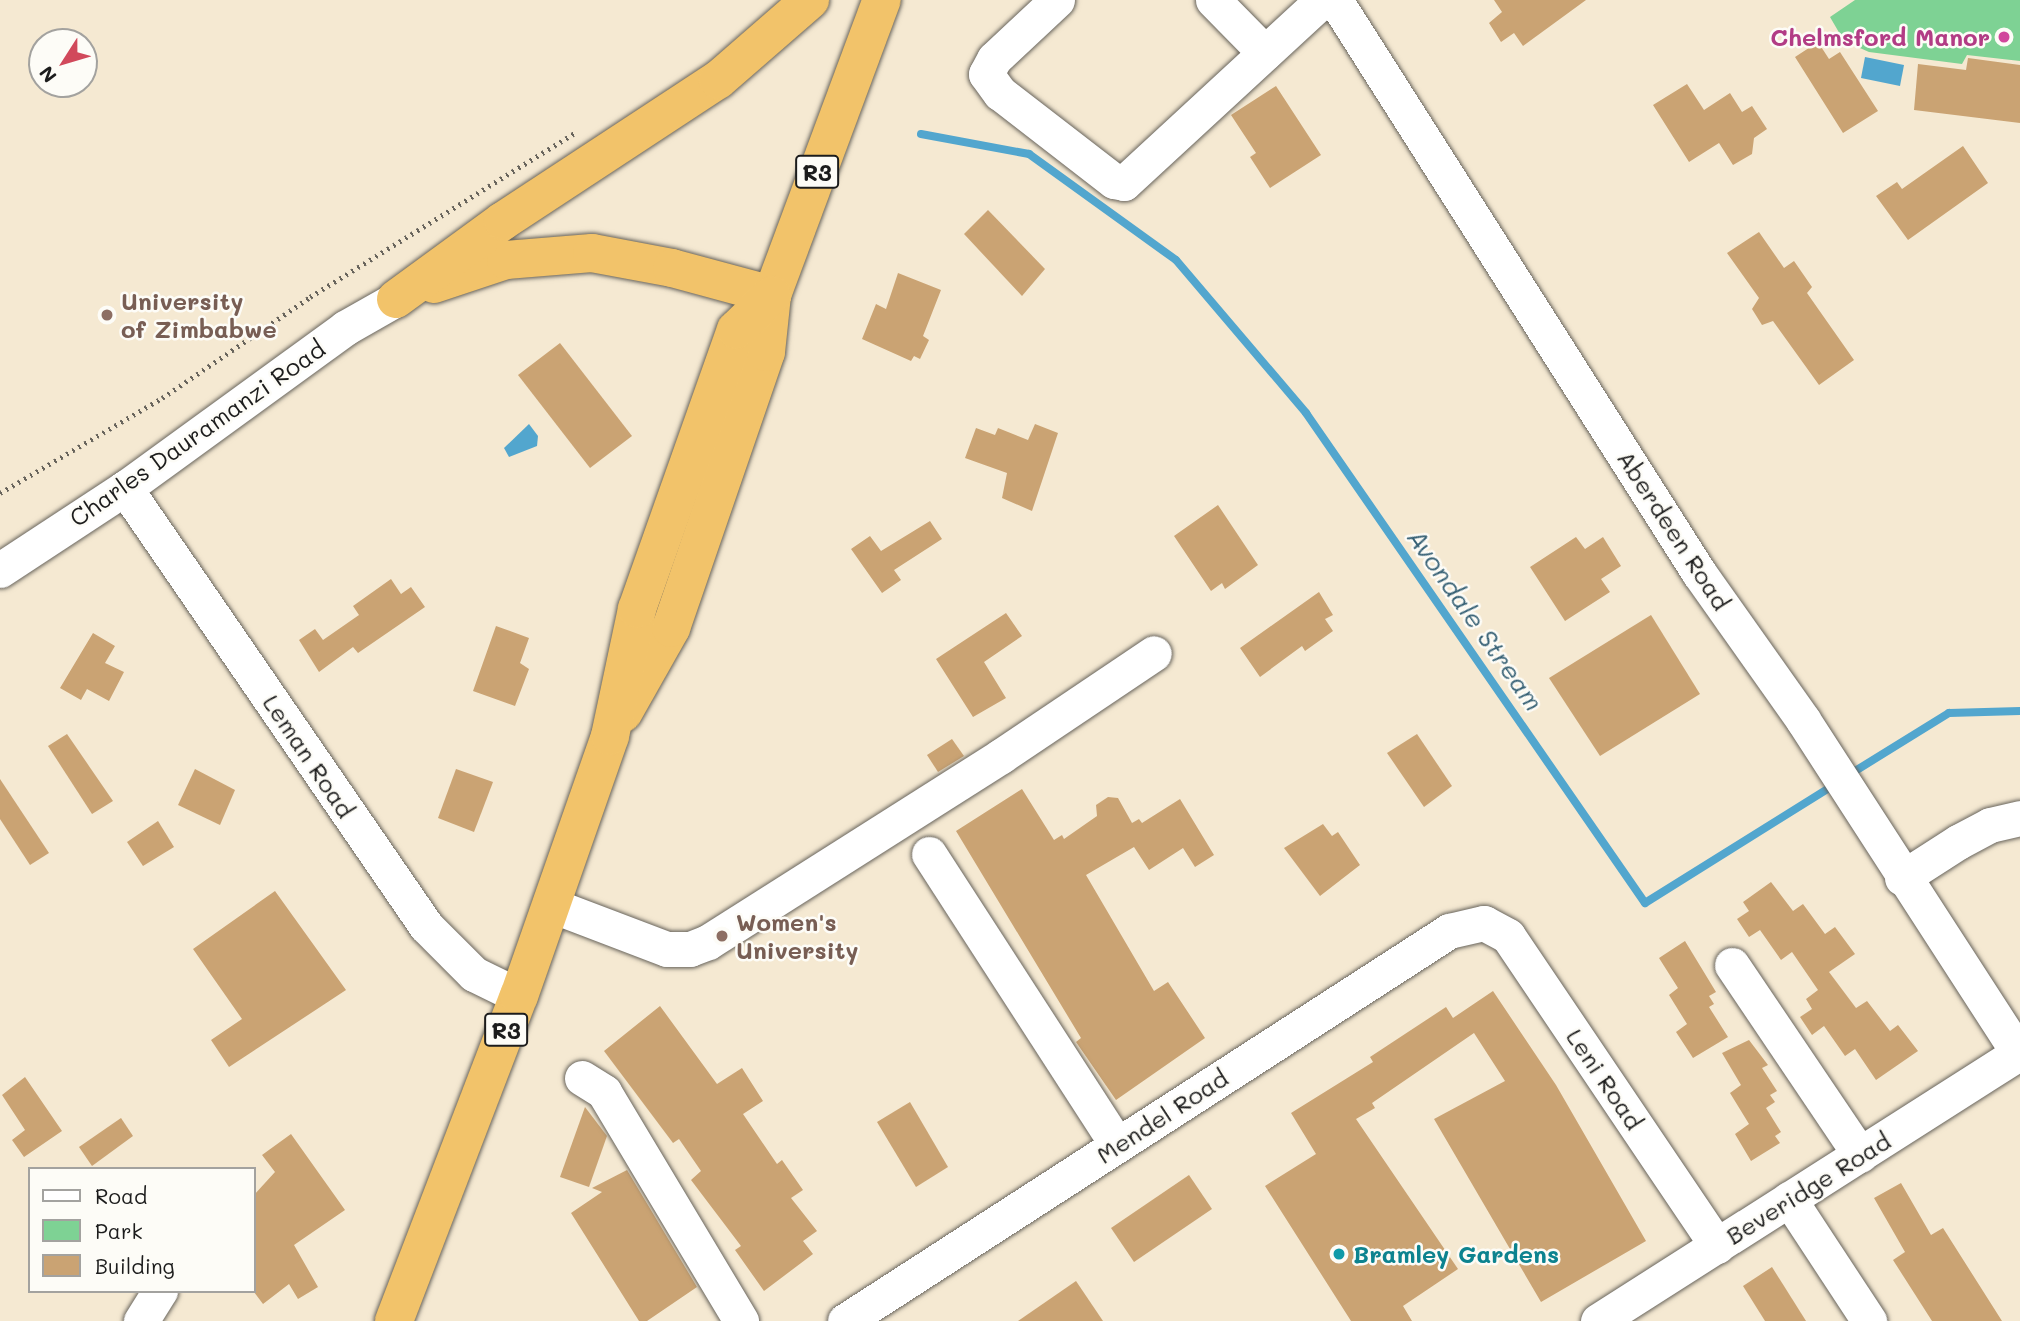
<!DOCTYPE html>
<html>
<head>
<meta charset="utf-8">
<style>
  body { margin:0 }
  #map { position:relative; width:2020px; height:1321px; overflow:hidden; background:#f5e9d2; font-family:Mali,sans-serif }
  div>[style] { position:absolute }
  [style*='--x'] { left:calc(var(--x)*1px); top:calc(var(--y)*1px); width:calc(var(--w)*1px); rotate:calc(var(--a)*1deg) }
  .green>* { inset:0; background:#7ed294 }
  .water>* { inset:0; background:#52a6ce }
  .stream>* { height:8px; margin:-4px; padding:0 4px; transform-origin:4px; border-radius:4px; background:#52a6ce }
  .building>* { inset:0; background:#caa373 }
  .path>* { height:4.5px; margin-top:-2.25px; transform-origin:0; background:repeating-linear-gradient(90deg,#68645c 0 2px,transparent 0 7px) }
  .roads { filter:drop-shadow(0 0 2px #68645c) drop-shadow(0 0 2px #68645c) }
  .minor>* { height:35px; margin:-17.5px; padding:0 17.5px; transform-origin:17.5px; border-radius:17.5px; background:#fff }
  .highway>* { height:38px; margin:-19px; padding:0 19px; transform-origin:19px; border-radius:19px; background:#f2c36a }
  .dots>* { width:19px; height:19px; translate:-50% -50%; box-sizing:border-box; border:4px solid #fdfcf7; border-radius:50% }
  span { translate:-50% -50%; white-space:nowrap; text-align:center; line-height:1.15; -webkit-text-stroke:5px #fdfcf7; paint-order:stroke }
  .shield-label span { padding:2px 5px; background:#fdfcf7; border:2px solid; border-radius:5px; -webkit-text-stroke-width:0 }
  .shield-label { font-size:23px; color:#1c1c1c; font-weight:700 }
  .hotel-label { font-size:24px; color:#b23c85; font-weight:700 }
  .right { translate:-100% -50%; text-align:right }
  .education-label { font-size:24px; color:#785e54; font-weight:700 }
  .left { translate:0 -50%; text-align:left }
  .street-label { font-size:24px; color:#1c1c1c }
  .culture-label { font-size:24px; color:#0d838f; font-weight:700 }
  .water-label { font-size:26px; color:#376175; font-style:italic }
  .legend { position:absolute; left:28px; top:1167px; width:228px; height:126px; box-sizing:border-box; background:#fdfcf7; border:2px solid #a3a29f; margin:0; padding:9px 12px; list-style:none; font-size:21px; color:#1c1c1c }
  .legend li { display:flex; align-items:center; gap:14px; height:35px }
  .legend b { width:35px; border:2px solid #a3a29f }
  .north { position:absolute; left:28px; top:28px; width:70px; height:70px; box-sizing:border-box; background:#fdfcf7; border:2px solid #a3a29f; border-radius:50%; rotate:233deg; font-size:19px; font-weight:700; line-height:28px; text-align:center; color:#1c1c1c }
  .north::after { content:''; display:block; margin:auto; width:24px; height:32px; background:#d1495b; clip-path:polygon(50% 0,100% 100%,50% 72%,0 100%) }
</style>
</head>
<body>
<div id="map">
  <div class="green">
    <i style="clip-path:polygon(1855px 0,2020px 0,2020px 61px,1967px 55px,1962px 64px,1869px 52px,1844px 41px,1830px 17px)"></i>
  </div>
  <div class="water">
    <i style="clip-path:polygon(1865px 57px,1904px 65px,1900px 86px,1861px 78px)"></i>
    <i style="clip-path:polygon(529px 424px,538px 436px,537px 446px,509px 457px,504px 448px)"></i>
  </div>
  <div class="stream">
    <i style="--x:921;--y:134;--w:110;--a:10.5"></i>
    <i style="--x:1029;--y:154;--w:181;--a:35.8"></i>
    <i style="--x:1176;--y:260;--w:201;--a:49.6"></i>
    <i style="--x:1306;--y:413;--w:596;--a:55.32"></i>
    <i style="--x:1645;--y:903;--w:223;--a:-32"></i>
    <i style="--x:1847;--y:776;--w:120;--a:-31.7"></i>
    <i style="--x:1949;--y:713;--w:71;--a:-1.6"></i>
  </div>
  <div class="building">
    <i style="clip-path:polygon(1494px 0,1586px 0,1523px 46px,1514px 33px,1501px 42px,1489px 23px,1502px 12px)"></i>
    <i style="clip-path:polygon(1818px 42px,1829px 59px,1840px 52px,1878px 111px,1843px 133px,1795px 57px)"></i>
    <i style="clip-path:polygon(1968px 58px,2020px 65px,2020px 123px,1914px 110px,1918px 64px,1966px 70px)"></i>
    <i style="clip-path:polygon(1687px 84px,1704px 110px,1730px 93px,1742px 112px,1752px 106px,1767px 129px,1754px 138px,1752px 154px,1733px 165px,1719px 143px,1689px 162px,1653px 105px)"></i>
    <i style="clip-path:polygon(1276px 86px,1321px 155px,1270px 188px,1250px 157px,1256px 153px,1231px 115px)"></i>
    <i style="clip-path:polygon(1963px 146px,1988px 183px,1908px 240px,1876px 196px,1897px 182px,1902px 189px)"></i>
    <i style="clip-path:polygon(988px 210px,1045px 269px,1022px 296px,964px 234px)"></i>
    <i style="clip-path:polygon(1759px 232px,1784px 268px,1794px 261px,1812px 287px,1807px 293px,1854px 360px,1819px 385px,1773px 321px,1762px 325px,1752px 309px,1759px 298px,1727px 253px)"></i>
    <i style="clip-path:polygon(898px 273px,941px 290px,923px 336px,929px 340px,920px 359px,914px 356px,911px 361px,862px 339px,876px 304px,886px 309px)"></i>
    <i style="clip-path:polygon(560px 343px,632px 436px,590px 468px,518px 375px)"></i>
    <i style="clip-path:polygon(1035px 424px,1058px 433px,1032px 511px,1002px 498px,1007px 473px,965px 458px,976px 428px,995px 435px,998px 428px,1028px 440px)"></i>
    <i style="clip-path:polygon(1218px 505px,1258px 565px,1225px 589px,1222px 583px,1211px 591px,1174px 536px)"></i>
    <i style="clip-path:polygon(930px 521px,942px 539px,894px 570px,901px 580px,882px 593px,851px 549px,870px 536px,881px 551px)"></i>
    <i style="clip-path:polygon(1576px 537px,1585px 549px,1603px 537px,1621px 566px,1601px 579px,1610px 592px,1565px 621px,1530px 567px)"></i>
    <i style="clip-path:polygon(391px 579px,401px 594px,411px 587px,425px 607px,358px 653px,353px 647px,319px 672px,299px 640px,315px 629px,323px 640px,359px 615px,353px 606px)"></i>
    <i style="clip-path:polygon(1319px 592px,1333px 615px,1325px 619px,1333px 631px,1305px 651px,1302px 646px,1260px 677px,1240px 648px)"></i>
    <i style="clip-path:polygon(1006px 613px,1022px 636px,984px 662px,1006px 698px,973px 717px,936px 659px)"></i>
    <i style="clip-path:polygon(1651px 615px,1700px 694px,1600px 756px,1549px 678px)"></i>
    <i style="clip-path:polygon(496px 626px,529px 638px,520px 663px,529px 669px,515px 706px,473px 691px)"></i>
    <i style="clip-path:polygon(93px 633px,115px 646px,105px 663px,124px 672px,109px 701px,87px 689px,81px 700px,60px 688px)"></i>
    <i style="clip-path:polygon(67px 734px,113px 801px,92px 814px,48px 746px)"></i>
    <i style="clip-path:polygon(1417px 734px,1452px 786px,1424px 807px,1387px 753px)"></i>
    <i style="clip-path:polygon(952px 739px,964px 756px,938px 772px,927px 755px)"></i>
    <i style="clip-path:polygon(195px 769px,235px 790px,220px 825px,178px 805px)"></i>
    <i style="clip-path:polygon(456px 769px,493px 782px,474px 832px,438px 818px)"></i>
    <i style="clip-path:polygon(0 779px,49px 853px,30px 865px,0 819px)"></i>
    <i style="clip-path:polygon(1022px 789px,1054px 840px,1062px 835px,1064px 839px,1097px 816px,1096px 805px,1108px 797px,1118px 798px,1132px 823px,1139px 819px,1142px 823px,1180px 799px,1214px 855px,1195px 867px,1183px 848px,1149px 870px,1134px 847px,1086px 875px,1154px 991px,1168px 982px,1205px 1038px,1116px 1100px,1076px 1042px,1081px 1038px,956px 831px)"></i>
    <i style="clip-path:polygon(158px 821px,174px 847px,143px 866px,127px 842px)"></i>
    <i style="clip-path:polygon(1323px 824px,1332px 836px,1338px 832px,1360px 865px,1320px 896px,1284px 848px)"></i>
    <i style="clip-path:polygon(1771px 882px,1793px 911px,1803px 904px,1825px 934px,1835px 927px,1855px 954px,1829px 972px,1856px 1008px,1867px 1001px,1890px 1031px,1898px 1025px,1918px 1051px,1876px 1080px,1855px 1049px,1845px 1056px,1824px 1026px,1812px 1035px,1800px 1017px,1812px 1009px,1806px 999px,1818px 990px,1792px 952px,1781px 960px,1760px 930px,1749px 937px,1737px 919px,1749px 911px,1743px 902px)"></i>
    <i style="clip-path:polygon(275px 891px,346px 990px,229px 1067px,211px 1040px,242px 1019px,193px 949px)"></i>
    <i style="clip-path:polygon(1685px 941px,1716px 992px,1709px 996px,1714px 1004px,1709px 1007px,1728px 1037px,1693px 1058px,1676px 1032px,1687px 1024px,1669px 995px,1678px 988px,1659px 958px)"></i>
    <i style="clip-path:polygon(1493px 991px,1556px 1085px,1646px 1241px,1541px 1302px,1434px 1119px,1505px 1081px,1474px 1033px,1372px 1103px,1375px 1108px,1356px 1119px,1458px 1269px,1403px 1306px,1412px 1321px,1351px 1321px,1265px 1186px,1316px 1154px,1291px 1113px,1373px 1062px,1370px 1057px,1446px 1007px,1453px 1018px)"></i>
    <i style="clip-path:polygon(660px 1006px,717px 1084px,742px 1068px,763px 1101px,743px 1114px,777px 1164px,782px 1160px,803px 1190px,791px 1198px,817px 1231px,803px 1241px,813px 1254px,764px 1291px,735px 1250px,741px 1246px,691px 1180px,701px 1171px,679px 1139px,673px 1143px,604px 1051px)"></i>
    <i style="clip-path:polygon(1749px 1040px,1768px 1065px,1762px 1068px,1777px 1091px,1770px 1095px,1775px 1102px,1766px 1108px,1781px 1132px,1775px 1136px,1780px 1143px,1751px 1161px,1735px 1134px,1749px 1124px,1730px 1093px,1741px 1085px,1722px 1053px)"></i>
    <i style="clip-path:polygon(25px 1077px,62px 1131px,24px 1157px,12px 1140px,25px 1130px,2px 1095px)"></i>
    <i style="clip-path:polygon(910px 1102px,948px 1167px,916px 1187px,877px 1122px)"></i>
    <i style="clip-path:polygon(585px 1107px,607px 1136px,589px 1187px,560px 1177px)"></i>
    <i style="clip-path:polygon(121px 1118px,133px 1136px,92px 1166px,79px 1147px)"></i>
    <i style="clip-path:polygon(291px 1134px,345px 1210px,294px 1245px,318px 1287px,298px 1299px,289px 1284px,263px 1304px,254px 1292px,254px 1195px,275px 1172px,262px 1155px)"></i>
    <i style="clip-path:polygon(627px 1170px,697px 1287px,647px 1321px,639px 1321px,571px 1213px,602px 1192px,592px 1188px)"></i>
    <i style="clip-path:polygon(1189px 1175px,1212px 1209px,1134px 1262px,1111px 1228px)"></i>
    <i style="clip-path:polygon(1901px 1183px,1931px 1235px,1943px 1228px,2002px 1321px,1932px 1321px,1893px 1260px,1905px 1252px,1874px 1198px)"></i>
    <i style="clip-path:polygon(1772px 1267px,1806px 1321px,1765px 1321px,1743px 1286px)"></i>
    <i style="clip-path:polygon(1076px 1281px,1103px 1321px,1018px 1321px)"></i>
  </div>
  <div class="path">
    <i style="--x:0;--y:493;--w:188;--a:-30.4"></i>
    <i style="--x:162;--y:398;--w:179;--a:-34.3"></i>
    <i style="--x:310;--y:297;--w:311;--a:-31.8"></i>
  </div>
  <div class="roads">
    <div class="minor">
      <i style="--x:1057;--y:0;--w:86;--a:136.9"></i>
      <i style="--x:994;--y:59;--w:17;--a:118"></i>
      <i style="--x:986;--y:74;--w:24;--a:54"></i>
      <i style="--x:1000;--y:93;--w:144;--a:37.7"></i>
      <i style="--x:1114;--y:181;--w:10;--a:11"></i>
      <i style="--x:1124;--y:183;--w:270;--a:-42.7"></i>
      <i style="--x:1213;--y:0;--w:74;--a:45.5"></i>
      <i style="--x:1335;--y:0;--w:679;--a:57.57"></i>
      <i style="--x:1699;--y:573;--w:180;--a:54.7"></i>
      <i style="--x:1803;--y:720;--w:399;--a:57.1"></i>
      <i style="--x:125;--y:488;--w:531;--a:55.5"></i>
      <i style="--x:426;--y:926;--w:68;--a:45"></i>
      <i style="--x:474;--y:974;--w:50;--a:26.1"></i>
      <i style="--x:0;--y:570;--w:149;--a:-33.3"></i>
      <i style="--x:125;--y:488;--w:272;--a:-36"></i>
      <i style="--x:345;--y:328;--w:59;--a:-29.6"></i>
      <i style="--x:929;--y:854;--w:346;--a:57.1"></i>
      <i style="--x:1902;--y:878;--w:67;--a:-32.7"></i>
      <i style="--x:1958;--y:842;--w:36;--a:-28"></i>
      <i style="--x:1990;--y:825;--w:31;--a:-13"></i>
      <i style="--x:551;--y:905;--w:124;--a:20.8"></i>
      <i style="--x:667;--y:949;--w:23;--a:0"></i>
      <i style="--x:690;--y:949;--w:19;--a:-21"></i>
      <i style="--x:708;--y:942;--w:347;--a:-32.4"></i>
      <i style="--x:1001;--y:756;--w:184;--a:-33.9"></i>
      <i style="--x:1732;--y:965;--w:229;--a:56"></i>
      <i style="--x:582;--y:1078;--w:26;--a:32"></i>
      <i style="--x:604;--y:1092;--w:267;--a:59.1"></i>
      <i style="--x:1789;--y:1199;--w:146;--a:56.7"></i>
      <i style="--x:141;--y:1321;--w:36;--a:-58"></i>
      <i style="--x:845;--y:1321;--w:719;--a:-32.85"></i>
      <i style="--x:1449;--y:931;--w:36;--a:-13"></i>
      <i style="--x:1484;--y:923;--w:27;--a:28"></i>
      <i style="--x:1508;--y:936;--w:374;--a:56"></i>
      <i style="--x:1598;--y:1321;--w:499;--a:-32.5"></i>
    </div>
    <div class="highway">
      <i style="--x:434;--y:284;--w:76;--a:-18.4"></i>
      <i style="--x:506;--y:260;--w:86;--a:-4.7"></i>
      <i style="--x:592;--y:253;--w:81;--a:10.6"></i>
      <i style="--x:672;--y:268;--w:104;--a:15.1"></i>
      <i style="--x:396;--y:299;--w:132;--a:-36.1"></i>
      <i style="--x:503;--y:221;--w:257;--a:-33.3"></i>
      <i style="--x:718;--y:80;--w:122;--a:-41"></i>
      <i style="--x:623;--y:713;--w:98;--a:-60.5"></i>
      <i style="--x:671;--y:628;--w:292;--a:-71"></i>
      <i style="--x:766;--y:352;--w:57;--a:-84"></i>
      <i style="--x:772;--y:295;--w:315;--a:-69.6"></i>
      <i style="--x:394;--y:1321;--w:348;--a:-69"></i>
      <i style="--x:519;--y:996;--w:275;--a:-70.7"></i>
      <i style="--x:610;--y:736;--w:130;--a:-78"></i>
      <i style="--x:637;--y:609;--w:296;--a:-70.5"></i>
      <i style="--x:736;--y:330;--w:50;--a:-44.2"></i>
    </div>
  </div>
  <div class="dots">
    <i style="left:2004px;top:37px;background:#d1479c"></i>
    <i style="left:107px;top:315px;background:#8d6e63"></i>
    <i style="left:722px;top:936px;background:#8d6e63"></i>
    <i style="left:1339px;top:1254px;background:#0f9aa8"></i>
  </div>
  <div class="shield-label">
    <span style="left:817px;top:172px">R3</span>
    <span style="left:506px;top:1030px">R3</span>
  </div>
  <div class="hotel-label">
    <span class="right" style="left:1990px;top:37px">Chelmsford Manor</span>
  </div>
  <div class="education-label">
    <span class="left" style="left:121px;top:315px">University<br>of Zimbabwe</span>
    <span class="left" style="left:736px;top:936px">Women's<br>University</span>
  </div>
  <div class="street-label">
    <span style="left:197px;top:433px;rotate:-35deg">Charles Dauramanzi Road</span>
    <span style="left:1674px;top:530px;rotate:57deg">Aberdeen Road</span>
    <span style="left:309px;top:756px;rotate:56deg">Leman Road</span>
    <span style="left:1605px;top:1079px;rotate:56deg">Leni Road</span>
    <span style="left:1162px;top:1116px;rotate:-33deg">Mendel Road</span>
    <span style="left:1808px;top:1188px;rotate:-32deg">Beveridge Road</span>
  </div>
  <div class="culture-label">
    <span class="left" style="left:1353px;top:1254px">Bramley Gardens</span>
  </div>
  <div class="water-label">
    <span style="left:1475px;top:620px;rotate:55deg">Avondale Stream</span>
  </div>
  <ul class="legend">
  <li><b style="height:9px;background:#fff"></b>Road</li>
  <li><b style="height:19px;background:#7ed294"></b>Park</li>
  <li><b style="height:19px;background:#caa373"></b>Building</li>
  </ul>
  <div class="north">N</div>
</div>
</body>
</html>
